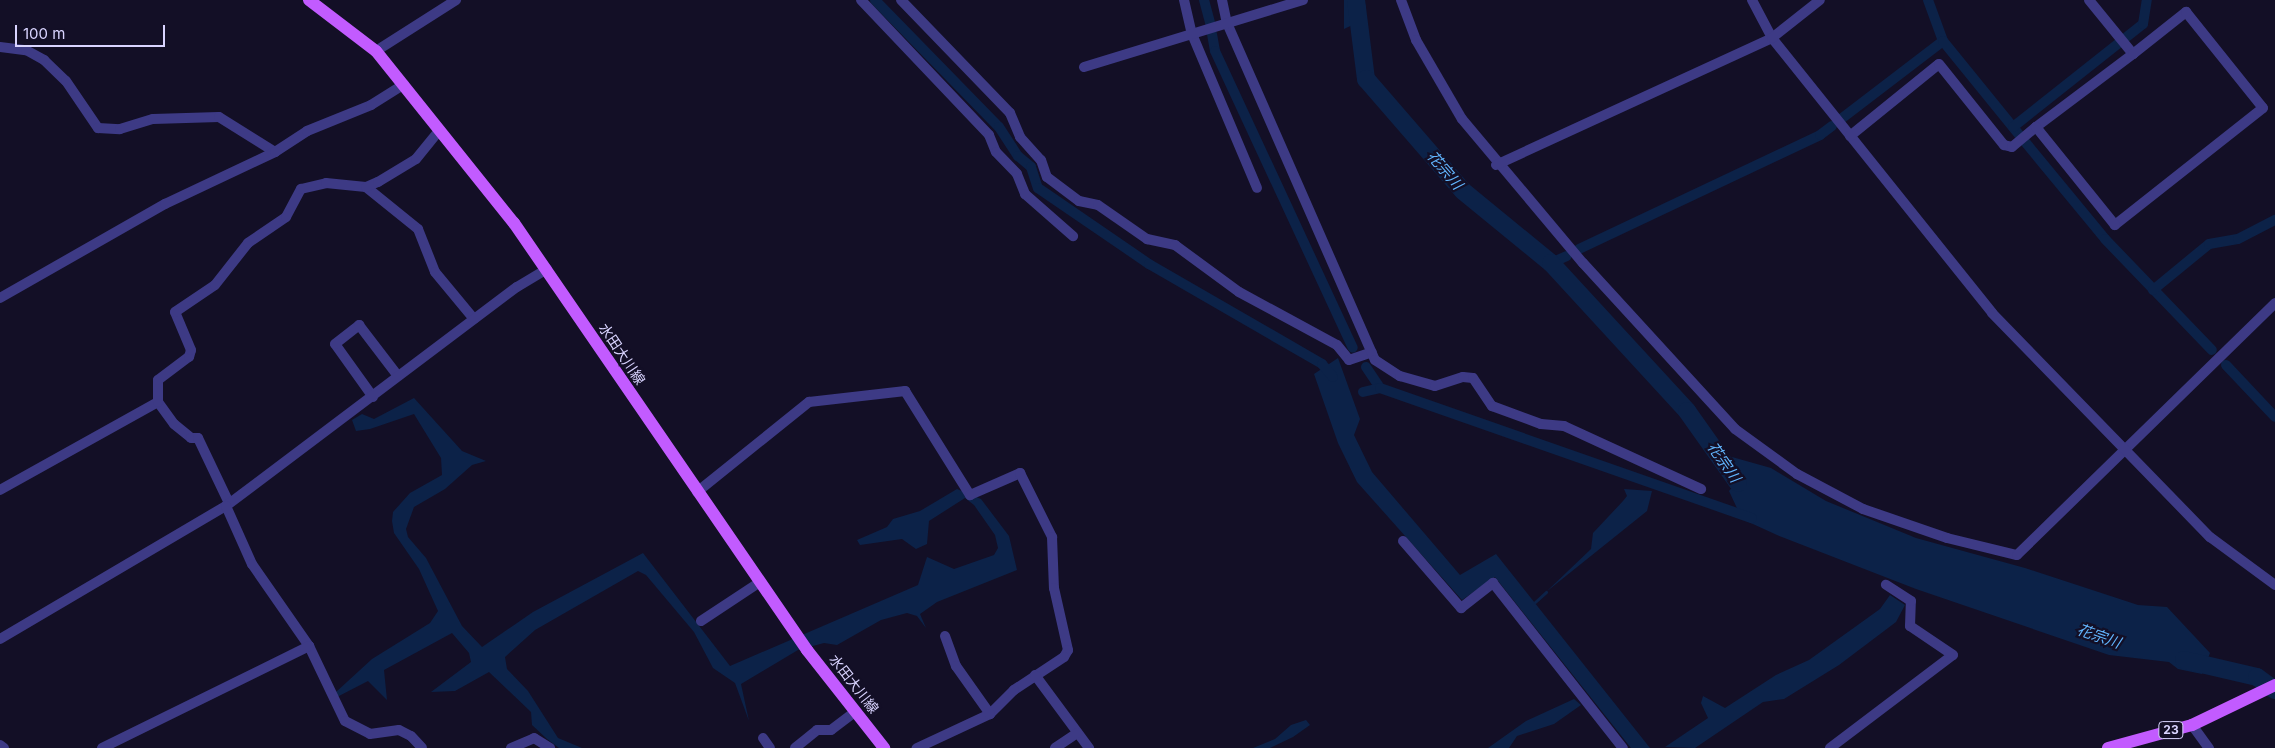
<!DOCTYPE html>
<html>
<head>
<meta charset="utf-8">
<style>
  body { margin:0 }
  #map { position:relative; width:2275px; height:748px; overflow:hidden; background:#130f26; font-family:Inter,"Noto Sans JP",sans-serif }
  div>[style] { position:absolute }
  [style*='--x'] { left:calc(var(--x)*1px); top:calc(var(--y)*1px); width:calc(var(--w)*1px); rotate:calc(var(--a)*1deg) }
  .water>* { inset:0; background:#0c2248 }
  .stream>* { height:3px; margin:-1.5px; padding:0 1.5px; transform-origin:1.5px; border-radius:1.5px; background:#0c2248 }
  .canal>* { height:10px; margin:-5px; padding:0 5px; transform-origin:5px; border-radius:5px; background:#0c2248 }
  .river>* { height:18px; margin:-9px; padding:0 9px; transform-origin:9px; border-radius:9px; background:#0c2248 }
  .minor>* { height:10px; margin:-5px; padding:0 5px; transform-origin:5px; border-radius:5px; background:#3d3a85 }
  .major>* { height:12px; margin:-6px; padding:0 6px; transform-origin:6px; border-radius:6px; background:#c25bff }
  span { translate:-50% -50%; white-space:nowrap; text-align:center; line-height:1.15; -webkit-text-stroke:4.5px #130f26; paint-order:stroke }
  .shield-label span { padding:1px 4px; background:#130f26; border:1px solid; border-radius:4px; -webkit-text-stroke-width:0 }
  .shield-label { font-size:12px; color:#d9d4ff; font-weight:700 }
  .street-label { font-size:14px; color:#d9d4ff }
  .water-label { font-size:15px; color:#62b6ff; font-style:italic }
  .scale { position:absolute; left:15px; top:25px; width:150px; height:22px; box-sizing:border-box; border:2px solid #d9d4ff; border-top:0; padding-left:6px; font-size:15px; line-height:18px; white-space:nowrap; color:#d9d4ff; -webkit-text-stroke:4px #130f26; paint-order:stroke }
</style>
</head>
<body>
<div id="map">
  <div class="water">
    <i style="clip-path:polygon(1344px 0,1364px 0,1366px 7px,1363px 20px,1344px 29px)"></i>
    <i style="clip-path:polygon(1338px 358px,1360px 419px,1354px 435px,1372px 472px,1460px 575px,1496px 554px,1650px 748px,1631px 748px,1495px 577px,1462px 600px,1357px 482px,1338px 443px,1314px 374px)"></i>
    <i style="clip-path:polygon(414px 398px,462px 451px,486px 461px,472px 465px,445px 489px,414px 507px,406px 529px,408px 537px,426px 558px,462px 626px,482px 647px,533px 612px,643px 553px,730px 666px,918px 585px,927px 557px,954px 569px,994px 555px,998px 548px,995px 535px,974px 505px,965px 498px,929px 521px,927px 544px,916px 549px,902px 539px,860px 545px,857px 540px,887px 527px,893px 519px,920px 511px,957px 489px,981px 499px,1009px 536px,1017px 570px,937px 602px,920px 614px,926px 628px,917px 616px,907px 613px,881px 620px,837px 645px,824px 643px,798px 650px,741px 684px,749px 721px,735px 683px,713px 668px,694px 632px,646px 575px,638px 571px,535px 630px,505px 657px,507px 669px,528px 691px,558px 738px,582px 748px,559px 748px,547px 739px,532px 725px,531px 712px,489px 672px,455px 691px,431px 692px,471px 662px,469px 653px,452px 633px,384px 670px,387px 700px,368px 681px,337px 697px,336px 692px,372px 659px,430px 623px,438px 611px,419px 569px,394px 533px,392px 521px,393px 512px,410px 493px,442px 475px,441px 458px,414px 414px,370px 429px,356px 431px,352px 420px,362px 414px,374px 419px)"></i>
    <i style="clip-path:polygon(1732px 457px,1771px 468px,1826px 501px,1916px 538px,2025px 568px,2138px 605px,2167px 607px,2210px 653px,2202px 674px,2178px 669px,2169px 662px,2109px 655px,1916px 589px,1777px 535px,1742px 519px,1729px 491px,1734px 485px,1722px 469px)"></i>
    <i style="clip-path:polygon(1624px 489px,1652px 491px,1647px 511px,1546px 592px,1591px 549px,1593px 533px,1623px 501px,1627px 496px)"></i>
    <i style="clip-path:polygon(1890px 595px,1905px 605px,1896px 622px,1839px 665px,1784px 699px,1763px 702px,1695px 748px,1665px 747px,1708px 718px,1701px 703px,1703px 696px,1725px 708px,1776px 675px,1809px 660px,1880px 609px)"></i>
    <i style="clip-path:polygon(1574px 699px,1581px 705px,1554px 724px,1517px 736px,1509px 748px,1488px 748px,1526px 721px)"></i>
    <i style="clip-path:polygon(1306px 720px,1310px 725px,1293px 737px,1270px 748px,1253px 748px,1275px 739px,1291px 725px)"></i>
  </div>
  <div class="stream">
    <i style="--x:1535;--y:602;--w:15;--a:-42"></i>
  </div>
  <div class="canal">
    <i style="--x:875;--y:0;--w:177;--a:45.7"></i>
    <i style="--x:999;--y:127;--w:35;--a:57"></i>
    <i style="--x:1018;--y:156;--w:17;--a:40"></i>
    <i style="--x:1031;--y:167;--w:22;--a:72"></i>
    <i style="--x:1038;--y:188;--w:135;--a:34.4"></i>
    <i style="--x:1149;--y:264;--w:200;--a:30"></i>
    <i style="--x:1322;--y:364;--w:17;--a:50"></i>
    <i style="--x:1204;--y:0;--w:24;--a:75"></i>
    <i style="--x:1928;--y:0;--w:44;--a:69.9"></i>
    <i style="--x:1212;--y:34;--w:17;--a:80"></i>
    <i style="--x:1215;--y:51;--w:327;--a:65.1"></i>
    <i style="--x:1841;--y:119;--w:128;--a:-37.4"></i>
    <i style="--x:1943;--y:41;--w:124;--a:50.9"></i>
    <i style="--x:2013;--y:127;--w:166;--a:-38.4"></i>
    <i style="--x:2143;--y:24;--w:24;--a:-81"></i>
    <i style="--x:2026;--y:143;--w:124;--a:50.5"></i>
    <i style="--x:2105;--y:239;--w:154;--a:46.1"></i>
    <i style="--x:1579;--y:249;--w:267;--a:-25.3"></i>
    <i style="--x:1820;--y:135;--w:15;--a:-37"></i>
    <i style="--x:1551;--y:263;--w:17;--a:-24"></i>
    <i style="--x:2153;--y:290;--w:72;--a:-39.4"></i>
    <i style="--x:2209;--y:244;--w:29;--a:-10"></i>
    <i style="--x:2238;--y:239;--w:42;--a:-27.2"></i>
    <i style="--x:2226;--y:365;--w:71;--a:46.7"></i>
    <i style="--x:1366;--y:367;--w:25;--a:56"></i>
    <i style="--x:1363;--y:392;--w:17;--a:-13"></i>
    <i style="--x:1380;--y:388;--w:394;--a:19.3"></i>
  </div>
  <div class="river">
    <i style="--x:1356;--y:0;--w:80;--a:82.8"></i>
    <i style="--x:1366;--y:79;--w:148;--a:49.1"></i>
    <i style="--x:1463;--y:191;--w:114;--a:39.3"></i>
    <i style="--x:1551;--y:263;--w:201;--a:47.4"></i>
    <i style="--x:1687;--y:411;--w:88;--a:54.7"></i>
    <i style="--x:2184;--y:660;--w:75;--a:13.1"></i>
    <i style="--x:2257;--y:677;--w:22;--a:36"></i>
  </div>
  <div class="minor">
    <i style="--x:861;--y:0;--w:186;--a:46.5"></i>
    <i style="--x:989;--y:135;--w:18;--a:68"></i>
    <i style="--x:996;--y:152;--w:30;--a:46"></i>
    <i style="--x:1017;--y:174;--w:22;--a:68"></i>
    <i style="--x:1025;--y:194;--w:64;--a:41.2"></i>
    <i style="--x:901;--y:0;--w:157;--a:46"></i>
    <i style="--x:1010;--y:113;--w:26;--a:67"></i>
    <i style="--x:1020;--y:137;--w:31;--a:48"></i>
    <i style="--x:1041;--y:160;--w:18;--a:71"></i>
    <i style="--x:1047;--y:177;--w:40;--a:37"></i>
    <i style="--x:1079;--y:201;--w:19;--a:12"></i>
    <i style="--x:1098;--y:205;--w:60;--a:34.8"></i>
    <i style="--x:1147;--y:239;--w:29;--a:12"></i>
    <i style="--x:1175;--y:245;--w:79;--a:36.3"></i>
    <i style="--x:1239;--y:292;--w:111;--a:28.4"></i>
    <i style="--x:1337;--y:345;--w:19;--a:51"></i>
    <i style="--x:1349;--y:360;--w:24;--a:-19"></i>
    <i style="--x:1184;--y:0;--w:35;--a:77"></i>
    <i style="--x:1192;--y:34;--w:167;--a:67.1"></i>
    <i style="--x:1222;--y:0;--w:24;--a:78"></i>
    <i style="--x:1227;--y:23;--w:368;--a:66.3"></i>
    <i style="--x:1375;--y:360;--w:30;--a:33"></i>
    <i style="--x:1400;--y:376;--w:36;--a:16"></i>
    <i style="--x:1435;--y:386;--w:29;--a:-18"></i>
    <i style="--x:1463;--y:377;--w:10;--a:6"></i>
    <i style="--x:1473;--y:378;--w:34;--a:56"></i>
    <i style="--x:1492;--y:406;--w:52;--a:20.2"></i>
    <i style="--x:1541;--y:424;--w:23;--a:5"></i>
    <i style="--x:1564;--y:426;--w:151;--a:24.7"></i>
    <i style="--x:1401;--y:0;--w:43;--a:69.4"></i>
    <i style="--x:1416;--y:40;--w:91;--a:59.8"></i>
    <i style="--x:1462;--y:119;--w:188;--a:50"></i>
    <i style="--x:1583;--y:263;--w:225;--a:47.5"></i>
    <i style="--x:1735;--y:429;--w:77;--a:36"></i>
    <i style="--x:1797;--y:474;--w:75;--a:27.9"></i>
    <i style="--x:1863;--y:509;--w:89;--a:19"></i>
    <i style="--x:1947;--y:538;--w:72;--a:13.7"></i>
    <i style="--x:2017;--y:555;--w:361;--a:-44.3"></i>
    <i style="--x:1752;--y:0;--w:43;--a:62.2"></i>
    <i style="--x:1772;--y:38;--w:352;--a:51.3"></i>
    <i style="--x:1992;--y:313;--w:313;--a:45.8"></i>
    <i style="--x:2210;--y:537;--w:81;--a:36.4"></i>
    <i style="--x:2089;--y:0;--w:70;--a:50.8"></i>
    <i style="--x:0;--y:47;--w:26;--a:7"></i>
    <i style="--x:26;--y:50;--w:21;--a:29"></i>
    <i style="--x:44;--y:60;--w:30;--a:44"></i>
    <i style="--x:66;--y:81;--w:57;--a:55.8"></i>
    <i style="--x:98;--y:128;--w:22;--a:3"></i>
    <i style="--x:120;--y:129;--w:34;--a:-17"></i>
    <i style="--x:153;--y:119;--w:66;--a:-1.7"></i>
    <i style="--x:219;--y:117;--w:66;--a:32"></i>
    <i style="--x:376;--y:51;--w:95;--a:-32.5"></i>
    <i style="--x:1084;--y:67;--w:229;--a:-17"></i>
    <i style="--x:1850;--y:136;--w:114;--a:-39"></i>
    <i style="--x:1939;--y:64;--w:104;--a:51.3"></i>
    <i style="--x:2004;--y:145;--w:8;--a:14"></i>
    <i style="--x:2012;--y:147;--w:31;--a:-40"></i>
    <i style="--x:2036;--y:127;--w:121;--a:-37"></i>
    <i style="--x:2133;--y:54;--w:68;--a:-38.4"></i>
    <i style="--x:2186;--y:12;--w:123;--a:51.3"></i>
    <i style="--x:2263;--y:108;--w:189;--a:141.7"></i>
    <i style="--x:2115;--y:225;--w:126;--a:-128.9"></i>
    <i style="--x:1496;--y:165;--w:304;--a:-24.7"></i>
    <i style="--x:1772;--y:38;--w:61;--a:-38.4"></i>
    <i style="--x:366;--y:187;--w:67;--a:38.9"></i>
    <i style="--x:418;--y:229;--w:46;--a:68.4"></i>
    <i style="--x:435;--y:272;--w:61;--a:50.3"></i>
    <i style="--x:0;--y:298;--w:190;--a:-29.7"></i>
    <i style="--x:165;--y:204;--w:122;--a:-25.3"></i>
    <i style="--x:275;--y:152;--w:38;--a:-33"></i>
    <i style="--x:307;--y:131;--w:69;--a:-22.1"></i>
    <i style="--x:371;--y:105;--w:39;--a:-32"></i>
    <i style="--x:373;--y:397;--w:65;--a:-125.6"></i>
    <i style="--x:335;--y:344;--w:31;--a:-38"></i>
    <i style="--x:359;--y:325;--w:64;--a:52.6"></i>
    <i style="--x:158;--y:402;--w:27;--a:54"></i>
    <i style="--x:174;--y:424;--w:22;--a:39"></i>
    <i style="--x:191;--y:438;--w:7;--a:0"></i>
    <i style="--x:198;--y:438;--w:72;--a:64.5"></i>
    <i style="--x:0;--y:490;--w:181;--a:-29.1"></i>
    <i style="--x:158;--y:402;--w:22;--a:-90"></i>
    <i style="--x:158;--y:380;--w:39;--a:-37"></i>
    <i style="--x:189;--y:357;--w:7;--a:-74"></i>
    <i style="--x:191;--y:350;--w:41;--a:-112.8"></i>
    <i style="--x:175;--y:312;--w:48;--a:-34"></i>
    <i style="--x:215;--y:285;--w:53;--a:-51.8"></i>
    <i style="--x:248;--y:243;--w:46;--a:-34.4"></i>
    <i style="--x:286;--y:217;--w:32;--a:-62"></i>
    <i style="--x:301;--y:189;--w:26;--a:-13"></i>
    <i style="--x:326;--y:183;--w:40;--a:5.7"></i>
    <i style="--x:366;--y:187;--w:13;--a:-23"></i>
    <i style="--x:378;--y:182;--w:44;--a:-31.2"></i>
    <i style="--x:416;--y:159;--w:36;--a:-51"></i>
    <i style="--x:697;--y:492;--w:144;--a:-38.8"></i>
    <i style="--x:809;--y:402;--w:97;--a:-6.5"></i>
    <i style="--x:905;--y:391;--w:123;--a:58"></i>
    <i style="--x:970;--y:495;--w:55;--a:-23.7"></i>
    <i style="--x:1020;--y:473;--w:72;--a:63.4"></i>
    <i style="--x:1052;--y:537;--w:51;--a:87.8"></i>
    <i style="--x:1054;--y:588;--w:64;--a:77.3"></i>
    <i style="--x:1068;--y:650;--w:8;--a:120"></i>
    <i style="--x:1064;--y:657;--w:60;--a:146.6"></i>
    <i style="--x:1014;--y:690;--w:34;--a:135"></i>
    <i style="--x:990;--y:714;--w:81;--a:155"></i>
    <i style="--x:226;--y:506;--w:364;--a:-37"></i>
    <i style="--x:517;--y:287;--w:35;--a:-31"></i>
    <i style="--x:1403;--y:541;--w:89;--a:49.1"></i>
    <i style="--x:1461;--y:608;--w:41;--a:-38"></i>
    <i style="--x:1493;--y:583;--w:210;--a:51.8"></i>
    <i style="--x:701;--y:621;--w:71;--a:-33.5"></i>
    <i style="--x:945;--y:636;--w:32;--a:70"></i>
    <i style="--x:956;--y:666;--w:59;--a:54.7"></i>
    <i style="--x:0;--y:639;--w:262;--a:-30.5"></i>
    <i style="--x:226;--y:506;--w:64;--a:65.9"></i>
    <i style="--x:252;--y:564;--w:100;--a:55.2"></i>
    <i style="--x:309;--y:646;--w:83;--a:64.4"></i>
    <i style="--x:345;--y:721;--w:28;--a:27"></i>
    <i style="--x:370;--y:734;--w:29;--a:-8"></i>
    <i style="--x:399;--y:730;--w:13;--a:27"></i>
    <i style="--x:411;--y:736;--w:16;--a:47"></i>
    <i style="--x:1035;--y:675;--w:91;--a:53.5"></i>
    <i style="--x:2192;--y:725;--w:29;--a:54"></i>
    <i style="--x:763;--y:738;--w:12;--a:55"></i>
    <i style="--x:0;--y:745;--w:5;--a:37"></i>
    <i style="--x:102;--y:748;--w:231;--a:-26.2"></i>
    <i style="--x:511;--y:748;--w:25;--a:-23"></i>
    <i style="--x:534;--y:738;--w:19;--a:32"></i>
    <i style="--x:795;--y:748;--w:28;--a:-39"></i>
    <i style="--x:817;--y:730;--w:14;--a:0"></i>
    <i style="--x:831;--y:730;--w:31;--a:-37"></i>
    <i style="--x:1055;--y:748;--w:27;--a:-34"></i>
    <i style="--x:1830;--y:748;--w:154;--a:-37.1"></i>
    <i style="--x:1953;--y:655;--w:52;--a:-146"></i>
    <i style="--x:1910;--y:626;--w:25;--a:-88"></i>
    <i style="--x:1911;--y:601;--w:30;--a:-147"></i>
  </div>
  <div class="major">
    <i style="--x:309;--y:0;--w:84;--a:37.3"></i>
    <i style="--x:376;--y:51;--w:221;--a:51.3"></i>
    <i style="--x:514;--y:223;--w:518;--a:55.54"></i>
    <i style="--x:807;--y:650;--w:125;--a:51.8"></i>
    <i style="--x:2108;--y:748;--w:87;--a:-15.3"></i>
    <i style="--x:2192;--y:725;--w:92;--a:-25.7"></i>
  </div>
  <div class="shield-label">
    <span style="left:2171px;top:730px">23</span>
  </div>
  <div class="street-label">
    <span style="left:622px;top:354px;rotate:56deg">水田大川線</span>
    <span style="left:854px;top:684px;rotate:52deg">水田大川線</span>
  </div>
  <div class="water-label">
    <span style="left:1445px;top:170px;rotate:49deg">花宗川</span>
    <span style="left:1724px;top:462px;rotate:55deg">花宗川</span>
    <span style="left:2099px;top:636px;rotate:19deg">花宗川</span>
  </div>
  <div class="scale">100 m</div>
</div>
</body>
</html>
